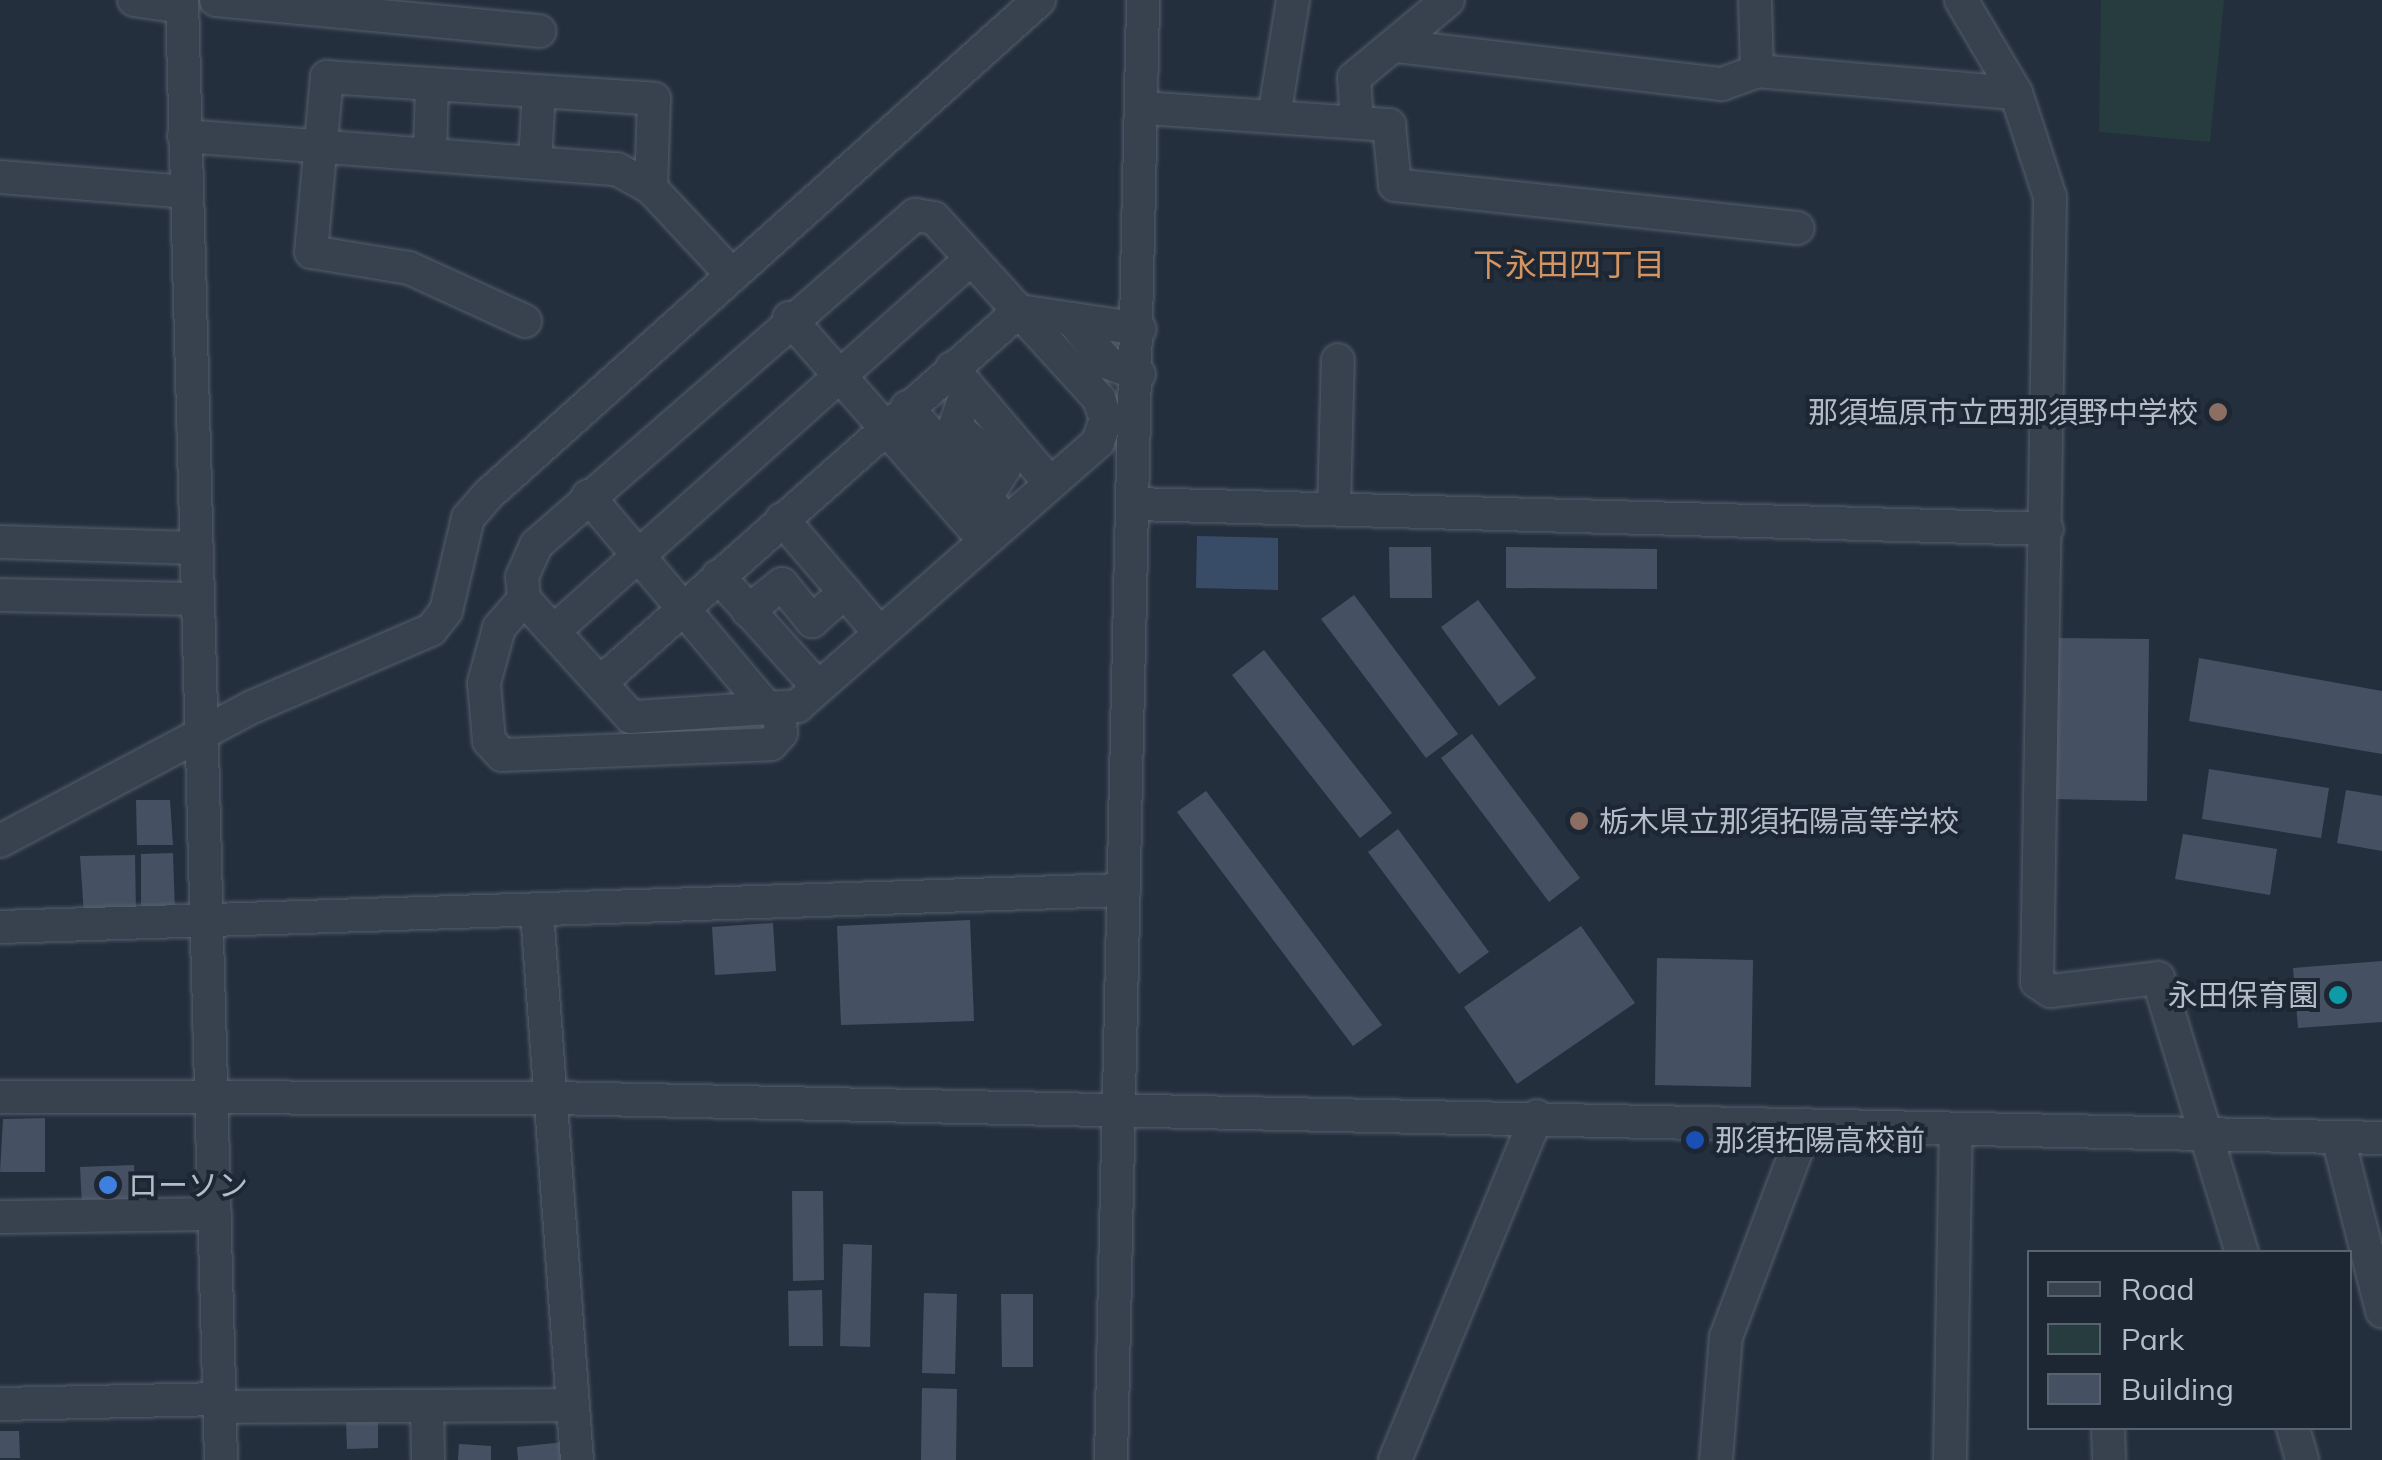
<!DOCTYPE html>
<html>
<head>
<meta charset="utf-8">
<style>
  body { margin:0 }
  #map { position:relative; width:2382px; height:1460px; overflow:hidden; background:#242f3e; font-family:Mulish,"Noto Sans JP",sans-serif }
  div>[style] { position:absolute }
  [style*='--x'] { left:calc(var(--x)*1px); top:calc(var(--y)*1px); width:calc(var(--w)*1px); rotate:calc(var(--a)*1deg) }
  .green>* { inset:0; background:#263c3f }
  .water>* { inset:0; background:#394c67 }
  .building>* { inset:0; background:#455162 }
  .roads { filter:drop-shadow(0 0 2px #565f6c) drop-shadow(0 0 2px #565f6c) }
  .minor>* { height:32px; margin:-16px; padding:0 16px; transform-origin:16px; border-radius:16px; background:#38414e }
  .dots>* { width:28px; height:28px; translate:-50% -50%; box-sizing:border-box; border:5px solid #1d2633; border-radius:50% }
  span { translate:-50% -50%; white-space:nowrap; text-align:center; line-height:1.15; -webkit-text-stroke:8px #1d2633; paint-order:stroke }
  .poi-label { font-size:30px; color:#b4bcc9 }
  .right { translate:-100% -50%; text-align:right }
  .left { translate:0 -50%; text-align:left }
  .neighbourhood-label { font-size:32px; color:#d59563 }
  .legend { position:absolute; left:2027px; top:1250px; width:325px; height:180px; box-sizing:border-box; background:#1d2633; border:2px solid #59626f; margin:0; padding:12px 18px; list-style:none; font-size:30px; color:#b4bcc9 }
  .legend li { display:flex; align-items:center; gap:20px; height:50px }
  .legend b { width:50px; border:2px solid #59626f }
</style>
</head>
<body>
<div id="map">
  <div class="green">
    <i style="clip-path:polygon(2101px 0,2224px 0,2210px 142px,2099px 132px)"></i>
  </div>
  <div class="water">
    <i style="clip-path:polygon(1197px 536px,1278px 538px,1278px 590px,1196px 588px)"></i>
  </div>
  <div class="building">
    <i style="clip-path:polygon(1389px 547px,1431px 547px,1432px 598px,1390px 598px)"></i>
    <i style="clip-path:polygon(1506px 547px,1657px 549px,1657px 589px,1506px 588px)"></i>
    <i style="clip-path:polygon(1354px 595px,1458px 734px,1426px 758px,1321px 619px)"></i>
    <i style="clip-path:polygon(1478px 600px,1536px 678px,1499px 706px,1441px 627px)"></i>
    <i style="clip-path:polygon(2055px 638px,2149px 639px,2147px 801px,2053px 799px)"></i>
    <i style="clip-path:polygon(1264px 650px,1392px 813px,1360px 838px,1232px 675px)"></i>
    <i style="clip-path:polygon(2199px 658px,2382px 691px,2382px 754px,2189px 721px)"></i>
    <i style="clip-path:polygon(1472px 734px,1580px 878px,1549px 902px,1441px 758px)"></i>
    <i style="clip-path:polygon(2209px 769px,2329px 788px,2321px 838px,2202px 819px)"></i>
    <i style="clip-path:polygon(2346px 790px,2382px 796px,2382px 851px,2337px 843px)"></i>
    <i style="clip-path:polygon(1206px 791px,1382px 1025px,1353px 1046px,1177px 812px)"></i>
    <i style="clip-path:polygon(136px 800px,170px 800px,173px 845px,137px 845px)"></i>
    <i style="clip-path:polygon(1398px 829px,1489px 952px,1459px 974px,1368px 852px)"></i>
    <i style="clip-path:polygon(2183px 834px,2277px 849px,2270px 895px,2175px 879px)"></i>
    <i style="clip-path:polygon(173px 853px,175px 912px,141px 914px,141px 854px)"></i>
    <i style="clip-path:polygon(135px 855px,136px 914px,84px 915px,80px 856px)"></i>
    <i style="clip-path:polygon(970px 920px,974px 1021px,841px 1025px,837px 926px)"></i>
    <i style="clip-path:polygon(773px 923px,776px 971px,715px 975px,712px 927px)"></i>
    <i style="clip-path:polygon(1581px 926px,1635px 1003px,1517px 1084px,1464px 1007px)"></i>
    <i style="clip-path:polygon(1657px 958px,1753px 960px,1751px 1087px,1655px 1085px)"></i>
    <i style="clip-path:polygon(2382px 961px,2382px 1022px,2298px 1028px,2293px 968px)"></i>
    <i style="clip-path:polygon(45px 1118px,45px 1172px,0 1172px,3px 1119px)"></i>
    <i style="clip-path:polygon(134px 1165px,136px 1204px,82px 1206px,80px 1167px)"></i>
    <i style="clip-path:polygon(792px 1191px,823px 1191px,824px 1280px,793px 1281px)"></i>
    <i style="clip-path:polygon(843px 1244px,872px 1245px,870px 1347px,840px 1346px)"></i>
    <i style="clip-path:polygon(822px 1290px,823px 1346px,789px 1346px,788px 1291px)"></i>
    <i style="clip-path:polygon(924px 1293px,957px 1294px,955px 1374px,922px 1373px)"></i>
    <i style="clip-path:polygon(1001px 1294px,1033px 1294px,1033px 1367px,1002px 1367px)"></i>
    <i style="clip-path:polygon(922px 1388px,957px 1389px,956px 1460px,921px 1460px)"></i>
    <i style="clip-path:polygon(346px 1421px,378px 1421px,378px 1448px,347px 1449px)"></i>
    <i style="clip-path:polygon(0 1431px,19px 1431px,20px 1458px,0 1458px)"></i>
    <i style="clip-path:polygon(564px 1442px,566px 1460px,518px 1460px,517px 1447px)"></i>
    <i style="clip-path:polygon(459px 1444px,491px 1446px,491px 1460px,458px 1460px)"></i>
  </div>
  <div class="roads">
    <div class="minor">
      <i style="--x:134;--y:0;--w:49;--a:8.3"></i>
      <i style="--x:182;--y:0;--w:1461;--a:88.47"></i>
      <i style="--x:216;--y:0;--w:325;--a:5.5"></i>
      <i style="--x:1755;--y:0;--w:71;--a:88.4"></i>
      <i style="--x:1961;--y:0;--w:108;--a:59.4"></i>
      <i style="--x:2016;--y:93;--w:109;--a:71.9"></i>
      <i style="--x:2050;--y:197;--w:785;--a:90.95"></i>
      <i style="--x:2037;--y:982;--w:17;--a:33"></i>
      <i style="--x:2051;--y:991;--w:108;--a:-6.9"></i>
      <i style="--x:2158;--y:978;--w:287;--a:73"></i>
      <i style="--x:1397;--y:46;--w:327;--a:6.7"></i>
      <i style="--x:1722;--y:84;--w:37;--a:-20"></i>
      <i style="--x:1757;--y:71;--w:260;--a:4.9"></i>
      <i style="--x:1144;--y:108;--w:246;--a:4"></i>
      <i style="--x:1389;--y:125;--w:60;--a:84.3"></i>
      <i style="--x:1395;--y:185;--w:405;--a:6.1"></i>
      <i style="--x:1274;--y:117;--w:119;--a:-80.8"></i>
      <i style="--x:1357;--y:122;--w:44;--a:-93.9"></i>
      <i style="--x:1354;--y:78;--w:122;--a:-39.7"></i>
      <i style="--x:184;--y:136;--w:434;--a:4.4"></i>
      <i style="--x:617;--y:169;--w:39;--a:29"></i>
      <i style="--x:651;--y:188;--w:119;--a:47"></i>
      <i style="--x:430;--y:155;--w:71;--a:-88.4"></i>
      <i style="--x:535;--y:162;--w:71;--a:-86.8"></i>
      <i style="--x:0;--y:177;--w:186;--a:4.6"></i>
      <i style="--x:915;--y:215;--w:19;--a:9"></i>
      <i style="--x:934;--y:218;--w:245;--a:47.6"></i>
      <i style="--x:1099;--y:399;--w:21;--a:71"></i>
      <i style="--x:1106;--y:419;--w:24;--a:109"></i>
      <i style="--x:1098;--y:442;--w:400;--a:138.7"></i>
      <i style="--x:798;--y:706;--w:167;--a:176.2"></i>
      <i style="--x:631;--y:717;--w:159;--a:-132.2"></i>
      <i style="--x:524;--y:599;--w:22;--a:-95"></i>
      <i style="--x:522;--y:577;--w:35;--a:-66"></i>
      <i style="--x:536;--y:545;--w:503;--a:-41.05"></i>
      <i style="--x:789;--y:318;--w:295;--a:48.7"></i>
      <i style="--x:1071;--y:319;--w:57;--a:49.9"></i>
      <i style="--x:1108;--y:363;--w:33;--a:20"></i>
      <i style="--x:525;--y:321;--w:128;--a:-155.4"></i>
      <i style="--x:409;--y:268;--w:99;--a:-170.7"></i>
      <i style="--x:311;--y:252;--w:176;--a:-84.8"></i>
      <i style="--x:327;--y:77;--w:328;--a:3.8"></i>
      <i style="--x:654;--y:99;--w:89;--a:91.9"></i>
      <i style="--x:952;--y:368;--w:151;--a:49.6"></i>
      <i style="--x:968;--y:387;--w:41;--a:108.4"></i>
      <i style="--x:955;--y:426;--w:65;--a:41.3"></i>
      <i style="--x:1004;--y:469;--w:33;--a:123"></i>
      <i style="--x:907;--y:407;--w:151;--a:49"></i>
      <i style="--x:588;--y:496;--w:279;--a:49.8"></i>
      <i style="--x:1135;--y:504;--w:912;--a:1.57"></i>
      <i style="--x:1334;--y:508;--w:148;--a:-88.5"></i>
      <i style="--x:782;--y:519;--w:149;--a:49.4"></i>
      <i style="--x:0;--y:542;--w:193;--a:1.8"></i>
      <i style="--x:718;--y:576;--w:149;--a:48"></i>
      <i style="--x:0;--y:595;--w:194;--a:1.2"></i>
      <i style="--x:524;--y:599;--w:38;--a:131"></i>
      <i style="--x:499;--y:628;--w:57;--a:105.3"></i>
      <i style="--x:484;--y:683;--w:58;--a:85.1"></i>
      <i style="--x:489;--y:741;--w:19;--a:47"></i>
      <i style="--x:502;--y:755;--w:269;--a:-2.3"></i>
      <i style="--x:771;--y:744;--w:15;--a:-48"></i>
      <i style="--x:781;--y:733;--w:25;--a:-95"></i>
      <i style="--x:748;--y:611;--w:43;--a:-38.5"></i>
      <i style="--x:782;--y:584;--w:48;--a:51"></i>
      <i style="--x:812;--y:621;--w:44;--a:-41.3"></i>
      <i style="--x:554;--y:631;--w:559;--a:-41.74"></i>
      <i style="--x:600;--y:683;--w:560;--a:-41.6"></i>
      <i style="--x:1019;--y:311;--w:122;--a:8.5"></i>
      <i style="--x:0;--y:841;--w:285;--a:-28"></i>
      <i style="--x:252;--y:707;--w:195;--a:-23.3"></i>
      <i style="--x:431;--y:630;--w:24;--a:-52"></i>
      <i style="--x:446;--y:611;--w:96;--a:-76.7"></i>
      <i style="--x:468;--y:518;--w:33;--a:-49"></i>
      <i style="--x:490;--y:493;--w:738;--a:-41.92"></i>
      <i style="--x:537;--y:912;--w:549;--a:85.83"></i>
      <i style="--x:0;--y:927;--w:1125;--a:-1.89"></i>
      <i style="--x:0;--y:1097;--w:552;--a:0.1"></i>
      <i style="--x:552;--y:1098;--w:1830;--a:1.25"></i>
      <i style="--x:2338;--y:1138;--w:179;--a:75.7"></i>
      <i style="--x:0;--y:1217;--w:215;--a:-0.8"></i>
      <i style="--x:0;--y:1404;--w:220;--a:-1.3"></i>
      <i style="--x:427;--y:1406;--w:54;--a:88.9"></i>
      <i style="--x:220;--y:1407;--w:352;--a:-0.3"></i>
      <i style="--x:2108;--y:1428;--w:32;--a:88"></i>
      <i style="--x:2293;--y:1428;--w:33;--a:74"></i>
      <i style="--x:1111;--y:1460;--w:1460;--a:-88.74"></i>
      <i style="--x:1395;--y:1460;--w:372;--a:-67.6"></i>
      <i style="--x:1716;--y:1460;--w:123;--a:-85.4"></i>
      <i style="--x:1726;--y:1337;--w:227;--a:-69.3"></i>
      <i style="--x:1950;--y:1460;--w:330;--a:-89"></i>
    </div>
  </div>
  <div class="dots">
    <i style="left:2218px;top:412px;background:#8d6e63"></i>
    <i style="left:1579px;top:821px;background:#8d6e63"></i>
    <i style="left:2338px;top:995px;background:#0f9aa8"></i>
    <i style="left:1695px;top:1140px;background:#1a4fb4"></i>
    <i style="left:108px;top:1185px;background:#3f7fe0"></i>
  </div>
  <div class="poi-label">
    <span class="right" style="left:2198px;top:412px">那須塩原市立西那須野中学校</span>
    <span class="left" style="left:1599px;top:821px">栃木県立那須拓陽高等学校</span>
    <span class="right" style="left:2318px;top:995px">永田保育園</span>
    <span class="left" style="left:1715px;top:1140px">那須拓陽高校前</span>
    <span class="left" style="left:128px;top:1185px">ローソン</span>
  </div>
  <div class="neighbourhood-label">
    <span style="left:1569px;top:264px">下永田四丁目</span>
  </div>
  <ul class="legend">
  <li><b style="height:12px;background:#38414e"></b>Road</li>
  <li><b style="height:28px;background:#263c3f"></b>Park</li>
  <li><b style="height:28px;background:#455162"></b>Building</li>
  </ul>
</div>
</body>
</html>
